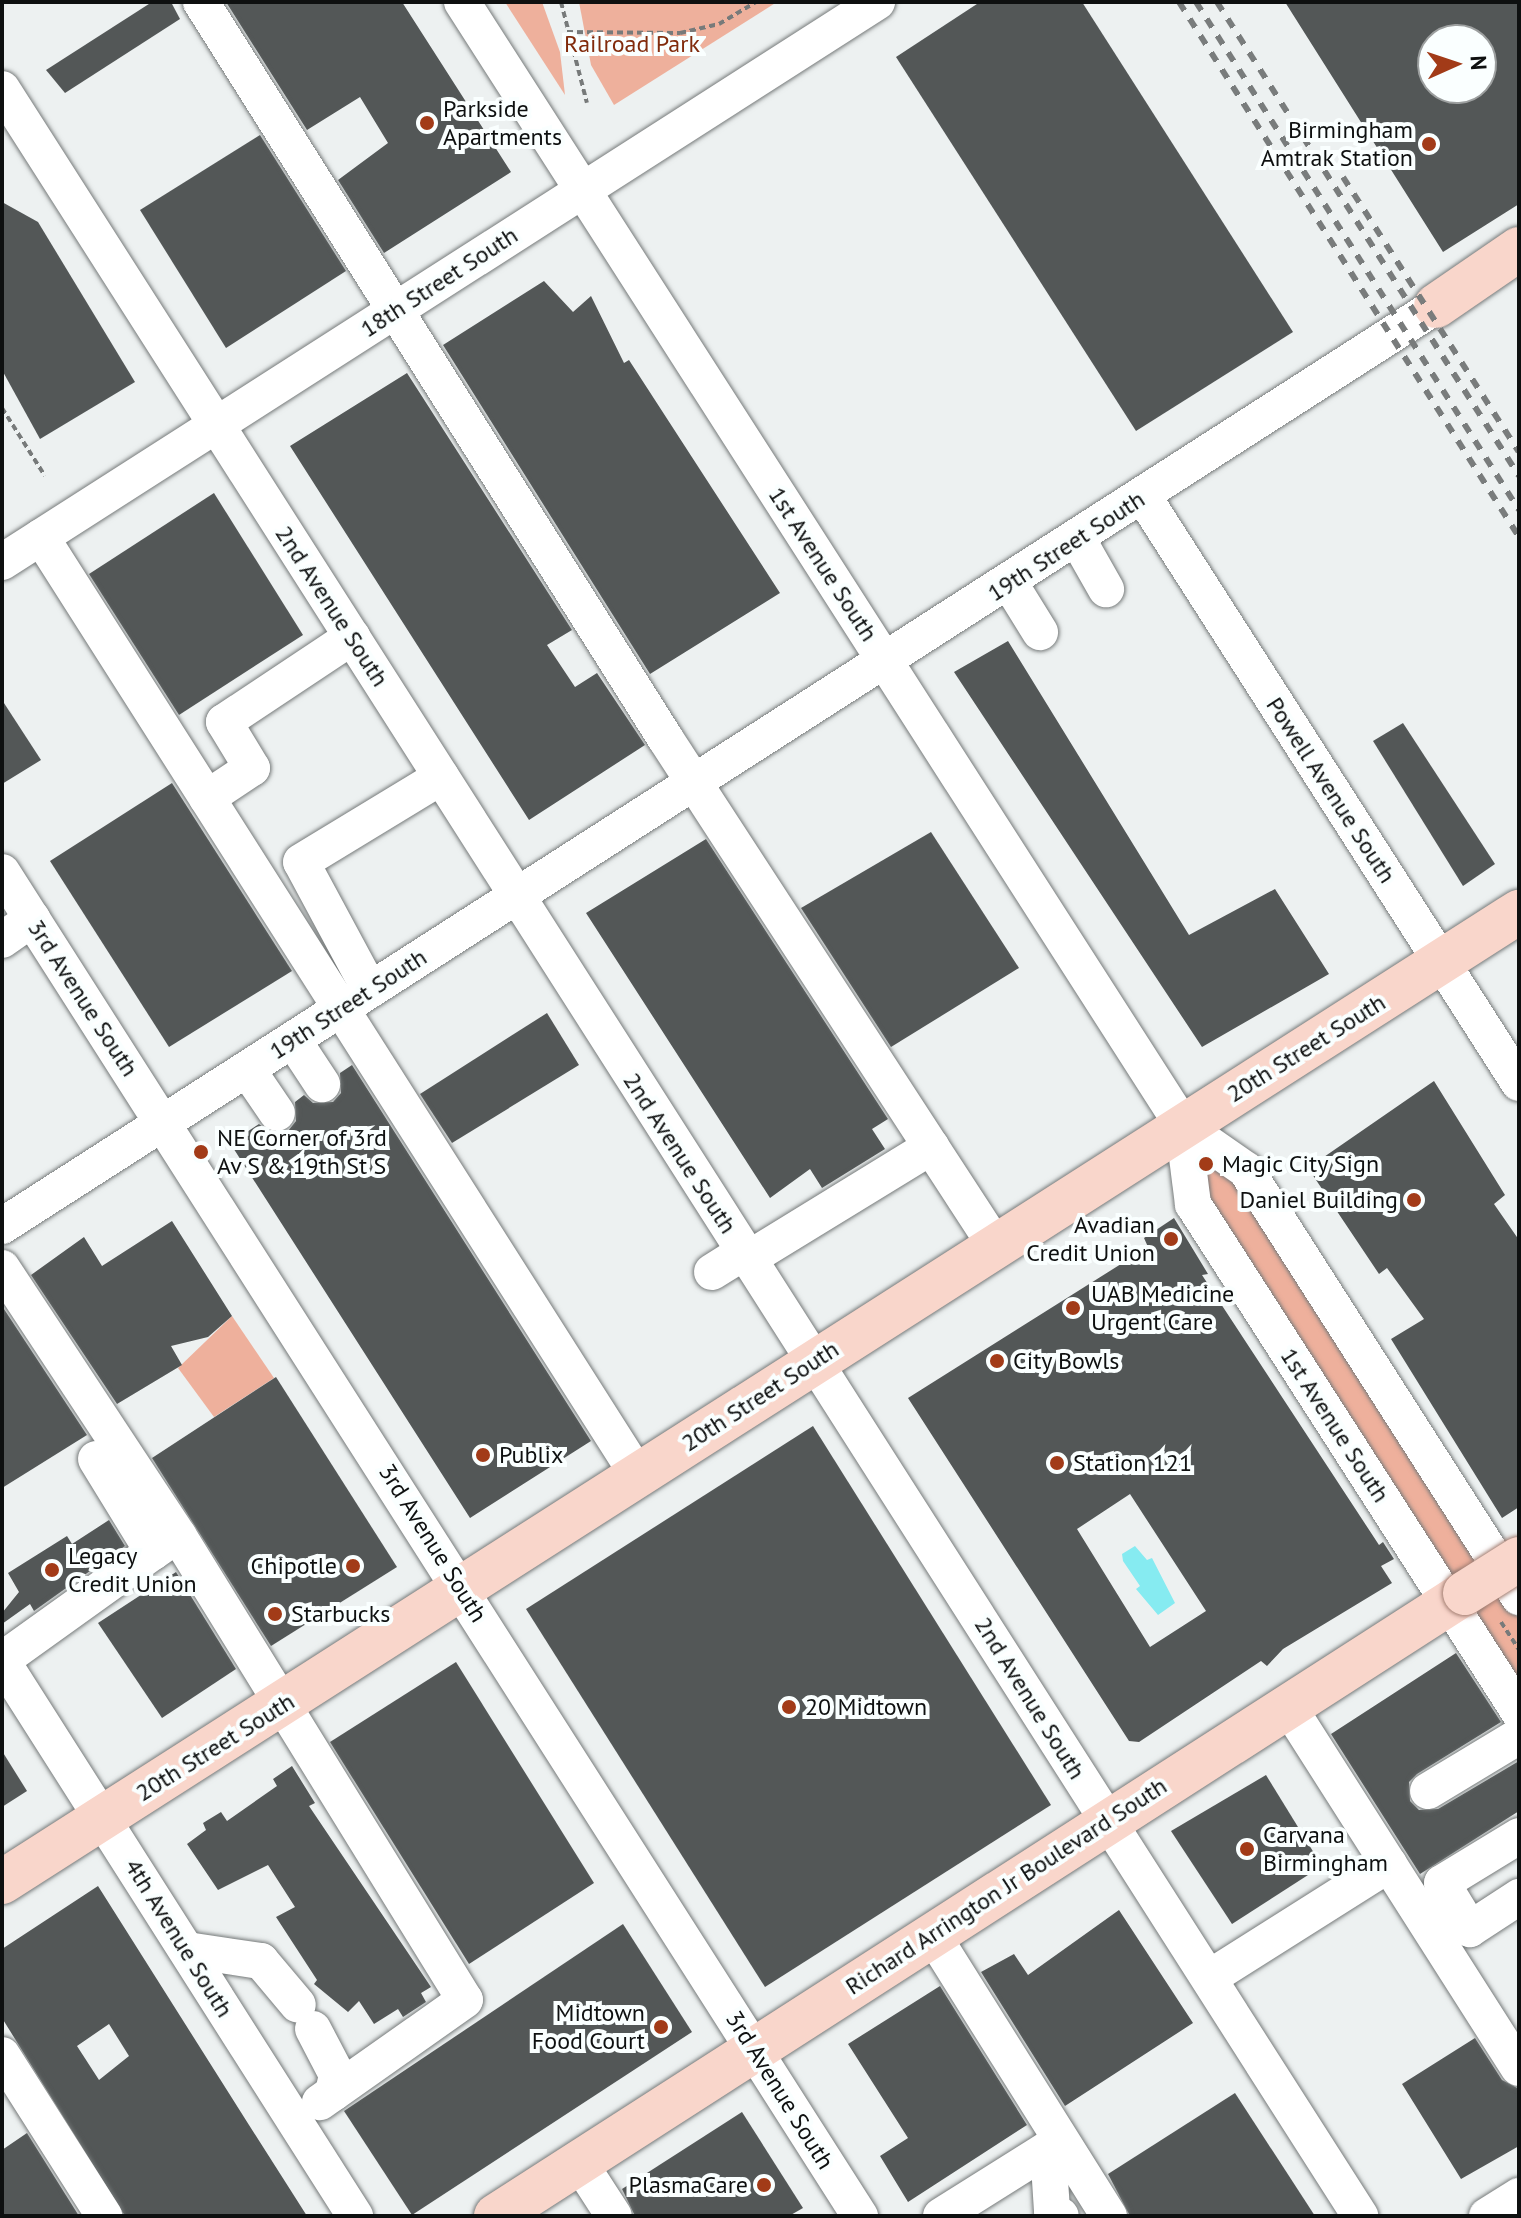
<!DOCTYPE html>
<html>
<head>
<meta charset="utf-8">
<style>
  body { margin:0 }
  #map { position:relative; width:1521px; height:2218px; overflow:hidden; background:#edf1f1; font-family:"PT Sans",sans-serif }
  div>[style] { position:absolute }
  [style*='--x'] { left:calc(var(--x)*1px); top:calc(var(--y)*1px); width:calc(var(--w)*1px); rotate:calc(var(--a)*1deg) }
  .green>* { inset:0; background:#eeb09c }
  .water>* { inset:0; background:#86ebf1 }
  .building>* { inset:0; background:#535757 }
  .path>* { height:4px; margin-top:-2px; transform-origin:0; background:repeating-linear-gradient(90deg,#777a7a 0 6px,transparent 0 10px) }
  .roads { filter:drop-shadow(0 0 2px #767a7a) drop-shadow(0 0 2px #767a7a) }
  .minor>* { height:36px; margin:-18px; padding:0 18px; transform-origin:18px; border-radius:18px; background:#fff }
  .major>* { height:44px; margin:-22px; padding:0 22px; transform-origin:22px; border-radius:22px; background:#f9d6cb }
  .rail>* { height:6px; margin-top:-3px; transform-origin:0; background:repeating-linear-gradient(90deg,#797c7c 0 10px,transparent 0 20px) }
  .bridges { filter:drop-shadow(0 0 2px #a47f73) drop-shadow(0 0 2px #a47f73) }
  .major-bridge>* { height:44px; margin:-22px; padding:0 22px; transform-origin:22px; border-radius:22px; background:#f9d6cb }
  .dots>* { width:22px; height:22px; translate:-50% -50%; box-sizing:border-box; border:4px solid #faffff; border-radius:50% }
  span { translate:-50% -50%; white-space:nowrap; text-align:center; line-height:1.15; -webkit-text-stroke:8px #faffff; paint-order:stroke }
  .park-label { font-size:24px; color:#812b0c }
  .poi-label { font-size:24px; color:#0e1010 }
  .left { translate:0 -50%; text-align:left }
  .right { translate:-100% -50%; text-align:right }
  .street-label { font-size:24px; color:#0e1010 }
  .frame { position:absolute; inset:0; border:4px solid #0e1010; pointer-events:none }
  .north { position:absolute; left:1417px; top:24px; width:80px; height:80px; box-sizing:border-box; background:#faffff; border:2px solid #9c9f9f; border-radius:50%; rotate:87deg; font-size:22px; font-weight:700; line-height:32px; text-align:center; color:#0e1010 }
  .north::after { content:''; display:block; margin:auto; width:28px; height:36px; background:#a23b18; clip-path:polygon(50% 0,100% 100%,50% 72%,0 100%) }
</style>
</head>
<body>
<div id="map">
  <div class="green">
    <i style="clip-path:polygon(505px 2px,542px 2px,560px 52px,565px 95px)"></i>
    <i style="clip-path:polygon(579px 2px,777px 2px,614px 105px,591px 65px)"></i>
    <i style="clip-path:polygon(1206px 1164px,1236px 1177px,1519px 1620px,1519px 1681px,1209px 1196px)"></i>
    <i style="clip-path:polygon(232px 1316px,274px 1378px,214px 1417px,178px 1368px)"></i>
  </div>
  <div class="water">
    <i style="clip-path:polygon(1135px 1546px,1147px 1560px,1152px 1558px,1175px 1603px,1158px 1615px,1136px 1589px,1140px 1586px,1123px 1561px,1122px 1554px)"></i>
  </div>
  <div class="building">
    <i style="clip-path:polygon(152px 2px,171px 2px,180px 19px,65px 93px,46px 70px)"></i>
    <i style="clip-path:polygon(226px 2px,402px 2px,511px 172px,384px 253px,338px 180px,388px 143px,360px 97px,307px 130px)"></i>
    <i style="clip-path:polygon(980px 2px,1082px 2px,1293px 332px,1136px 431px,896px 57px)"></i>
    <i style="clip-path:polygon(evenodd,1285px 2px,1519px 2px,1519px 204px,1443px 252px,1285px 2px,1433px 40px,1481px 40px,1481px 88px,1433px 88px,1433px 40px)"></i>
    <i style="clip-path:polygon(260px 135px,346px 271px,226px 348px,140px 210px)"></i>
    <i style="clip-path:polygon(2px 202px,38px 222px,135px 382px,40px 439px,2px 370px)"></i>
    <i style="clip-path:polygon(544px 281px,573px 312px,591px 296px,624px 363px,629px 360px,780px 593px,650px 674px,443px 345px)"></i>
    <i style="clip-path:polygon(407px 373px,572px 630px,547px 645px,575px 687px,597px 673px,645px 745px,529px 820px,290px 446px)"></i>
    <i style="clip-path:polygon(214px 493px,303px 635px,179px 715px,89px 574px)"></i>
    <i style="clip-path:polygon(1008px 641px,1189px 935px,1275px 889px,1329px 974px,1202px 1047px,954px 672px)"></i>
    <i style="clip-path:polygon(2px 700px,41px 760px,2px 784px)"></i>
    <i style="clip-path:polygon(1403px 723px,1495px 864px,1463px 886px,1373px 741px)"></i>
    <i style="clip-path:polygon(172px 783px,292px 971px,169px 1047px,50px 861px)"></i>
    <i style="clip-path:polygon(931px 832px,1019px 968px,891px 1047px,801px 908px)"></i>
    <i style="clip-path:polygon(706px 839px,888px 1119px,872px 1129px,885px 1149px,822px 1188px,810px 1169px,770px 1198px,586px 913px)"></i>
    <i style="clip-path:polygon(547px 1013px,579px 1065px,452px 1143px,420px 1094px)"></i>
    <i style="clip-path:polygon(352px 1065px,591px 1441px,470px 1518px,230px 1143px,259px 1124px,269px 1132px,288px 1131px,296px 1121px,295px 1102px,304px 1095px,313px 1103px,333px 1102px,341px 1093px,340px 1073px)"></i>
    <i style="clip-path:polygon(1434px 1081px,1505px 1195px,1494px 1204px,1519px 1240px,1519px 1507px,1502px 1518px,1391px 1339px,1424px 1319px,1387px 1268px,1379px 1274px,1308px 1168px)"></i>
    <i style="clip-path:polygon(evenodd,1174px 1218px,1208px 1274px,1202px 1275px,1379px 1545px,1383px 1542px,1394px 1559px,1381px 1566px,1392px 1583px,1283px 1649px,1267px 1666px,1261px 1661px,1139px 1742px,1129px 1741px,908px 1398px,1148px 1247px,1144px 1238px,1174px 1218px,1130px 1494px,1206px 1611px,1150px 1647px,1077px 1529px,1130px 1494px)"></i>
    <i style="clip-path:polygon(172px 1221px,232px 1316px,208px 1337px,171px 1346px,182px 1365px,117px 1404px,31px 1275px,84px 1237px,102px 1266px)"></i>
    <i style="clip-path:polygon(2px 1306px,87px 1435px,2px 1488px)"></i>
    <i style="clip-path:polygon(276px 1377px,397px 1567px,271px 1646px,152px 1458px)"></i>
    <i style="clip-path:polygon(813px 1426px,1051px 1805px,765px 1987px,526px 1609px)"></i>
    <i style="clip-path:polygon(109px 1520px,125px 1546px,34px 1611px,30px 1604px,2px 1624px,2px 1613px,19px 1592px,8px 1573px,67px 1536px,72px 1544px)"></i>
    <i style="clip-path:polygon(176px 1572px,236px 1669px,162px 1718px,98px 1623px)"></i>
    <i style="clip-path:polygon(1456px 1653px,1501px 1722px,1417px 1774px,1409px 1782px,1410px 1801px,1419px 1810px,1438px 1809px,1519px 1761px,1519px 1811px,1420px 1874px,1331px 1734px)"></i>
    <i style="clip-path:polygon(456px 1662px,594px 1883px,469px 1964px,330px 1742px)"></i>
    <i style="clip-path:polygon(2px 1751px,27px 1791px,2px 1807px)"></i>
    <i style="clip-path:polygon(292px 1766px,315px 1803px,309px 1806px,431px 1987px,421px 1993px,426px 2002px,403px 2017px,398px 2009px,374px 2024px,359px 2001px,348px 2012px,314px 1984px,317px 1980px,276px 1917px,295px 1907px,268px 1865px,218px 1890px,187px 1844px,206px 1830px,203px 1823px,221px 1812px,227px 1821px,277px 1786px,273px 1779px)"></i>
    <i style="clip-path:polygon(1266px 1775px,1322px 1866px,1232px 1924px,1171px 1831px)"></i>
    <i style="clip-path:polygon(evenodd,98px 1886px,249px 2125px,307px 2216px,125px 2216px,2px 2018px,2px 1949px,98px 1886px,109px 2024px,129px 2056px,99px 2080px,77px 2046px,109px 2024px)"></i>
    <i style="clip-path:polygon(1119px 1910px,1193px 2023px,1065px 2106px,981px 1972px,1014px 1954px,1028px 1975px)"></i>
    <i style="clip-path:polygon(623px 1924px,692px 2032px,412px 2215px,344px 2111px)"></i>
    <i style="clip-path:polygon(940px 1986px,1027px 2125px,908px 2202px,880px 2156px,908px 2138px,848px 2044px)"></i>
    <i style="clip-path:polygon(1475px 2038px,1502px 2080px,1519px 2089px,1519px 2146px,1461px 2179px,1402px 2084px)"></i>
    <i style="clip-path:polygon(1235px 2093px,1315px 2216px,1130px 2216px,1108px 2174px)"></i>
    <i style="clip-path:polygon(742px 2112px,803px 2208px,789px 2216px,635px 2216px,622px 2189px)"></i>
    <i style="clip-path:polygon(27px 2133px,79px 2216px,2px 2216px,2px 2150px)"></i>
  </div>
  <div class="path">
    <i style="--x:561;--y:2;--w:104;--a:75.6"></i>
    <i style="--x:567;--y:32;--w:113;--a:0.5"></i>
    <i style="--x:680;--y:33;--w:40;--a:-13"></i>
    <i style="--x:719;--y:24;--w:43;--a:-30.7"></i>
    <i style="--x:2;--y:408;--w:80;--a:57.7"></i>
    <i style="--x:1501;--y:1622;--w:33;--a:57"></i>
  </div>
  <div class="roads">
    <div class="minor">
      <i style="--x:201;--y:2;--w:870;--a:57.77"></i>
      <i style="--x:665;--y:738;--w:605;--a:56.94"></i>
      <i style="--x:462;--y:2;--w:1335;--a:57.32"></i>
      <i style="--x:1183;--y:1126;--w:77;--a:34.9"></i>
      <i style="--x:1246;--y:1170;--w:507;--a:57.41"></i>
      <i style="--x:2;--y:89;--w:2524;--a:57.44"></i>
      <i style="--x:1143;--y:496;--w:697;--a:57.36"></i>
      <i style="--x:41;--y:537;--w:1110;--a:57.54"></i>
      <i style="--x:1077;--y:538;--w:59;--a:60.4"></i>
      <i style="--x:2;--y:562;--w:1039;--a:-32.62"></i>
      <i style="--x:1009;--y:582;--w:59;--a:58.2"></i>
      <i style="--x:207;--y:798;--w:54;--a:-33.7"></i>
      <i style="--x:252;--y:768;--w:54;--a:-121.3"></i>
      <i style="--x:224;--y:722;--w:154;--a:-33.6"></i>
      <i style="--x:2;--y:872;--w:1595;--a:57.45"></i>
      <i style="--x:2;--y:940;--w:37;--a:-35"></i>
      <i style="--x:370;--y:990;--w:145;--a:-118.3"></i>
      <i style="--x:301;--y:862;--w:164;--a:-31.3"></i>
      <i style="--x:293;--y:1040;--w:53;--a:56.6"></i>
      <i style="--x:247;--y:1069;--w:53;--a:55.7"></i>
      <i style="--x:1183;--y:1126;--w:79;--a:82.7"></i>
      <i style="--x:1193;--y:1204;--w:604;--a:57.31"></i>
      <i style="--x:2;--y:1226;--w:1704;--a:-32.68"></i>
      <i style="--x:748;--y:1259;--w:215;--a:-31.5"></i>
      <i style="--x:2;--y:1268;--w:320;--a:56.6"></i>
      <i style="--x:178;--y:1535;--w:546;--a:58.32"></i>
      <i style="--x:465;--y:2000;--w:161;--a:144.8"></i>
      <i style="--x:712;--y:1272;--w:38;--a:-32"></i>
      <i style="--x:96;--y:1459;--w:109;--a:58.5"></i>
      <i style="--x:153;--y:1552;--w:24;--a:-35"></i>
      <i style="--x:2;--y:1660;--w:186;--a:-35.6"></i>
      <i style="--x:2;--y:1661;--w:658;--a:57.54"></i>
      <i style="--x:1288;--y:1706;--w:429;--a:57.5"></i>
      <i style="--x:1428;--y:1791;--w:106;--a:-31.1"></i>
      <i style="--x:1519;--y:1836;--w:90;--a:148.6"></i>
      <i style="--x:1442;--y:1883;--w:54;--a:58.7"></i>
      <i style="--x:1470;--y:1929;--w:59;--a:-33.1"></i>
      <i style="--x:932;--y:1934;--w:333;--a:57.9"></i>
      <i style="--x:187;--y:1950;--w:75;--a:8.5"></i>
      <i style="--x:261;--y:1961;--w:57;--a:49.9"></i>
      <i style="--x:1209;--y:1978;--w:213;--a:-32.3"></i>
      <i style="--x:313;--y:2029;--w:52;--a:62.4"></i>
      <i style="--x:337;--y:2075;--w:18;--a:103"></i>
      <i style="--x:333;--y:2093;--w:16;--a:145"></i>
      <i style="--x:2;--y:2055;--w:191;--a:57.6"></i>
      <i style="--x:579;--y:2162;--w:64;--a:57.1"></i>
      <i style="--x:941;--y:2216;--w:126;--a:-32.1"></i>
      <i style="--x:1048;--y:2149;--w:62;--a:86.3"></i>
      <i style="--x:1052;--y:2211;--w:10;--a:29"></i>
      <i style="--x:1487;--y:2216;--w:38;--a:-32"></i>
    </div>
    <div class="major">
      <i style="--x:1436;--y:306;--w:101;--a:-34.5"></i>
      <i style="--x:2;--y:1882;--w:1801;--a:-32.6"></i>
      <i style="--x:496;--y:2216;--w:1152;--a:-32.74"></i>
    </div>
  </div>
  <div class="rail">
    <i style="--x:1179;--y:2;--w:634;--a:57.56"></i>
    <i style="--x:1196;--y:2;--w:602;--a:57.55"></i>
    <i style="--x:1217;--y:2;--w:562;--a:57.5"></i>
    <i style="--x:1343;--y:177;--w:326;--a:57.4"></i>
  </div>
  <div class="bridges">
    <div class="major-bridge">
      <i style="--x:1465;--y:1593;--w:64;--a:-32.2"></i>
    </div>
  </div>
  <div class="dots">
    <i style="left:427px;top:123px;background:#a23b18"></i>
    <i style="left:1429px;top:144px;background:#a23b18"></i>
    <i style="left:201px;top:1152px;background:#a23b18"></i>
    <i style="left:1206px;top:1164px;background:#a23b18"></i>
    <i style="left:1414px;top:1200px;background:#a23b18"></i>
    <i style="left:1171px;top:1239px;background:#a23b18"></i>
    <i style="left:1073px;top:1308px;background:#a23b18"></i>
    <i style="left:997px;top:1361px;background:#a23b18"></i>
    <i style="left:483px;top:1455px;background:#a23b18"></i>
    <i style="left:1057px;top:1463px;background:#a23b18"></i>
    <i style="left:353px;top:1566px;background:#a23b18"></i>
    <i style="left:52px;top:1570px;background:#a23b18"></i>
    <i style="left:275px;top:1614px;background:#a23b18"></i>
    <i style="left:789px;top:1707px;background:#a23b18"></i>
    <i style="left:1247px;top:1849px;background:#a23b18"></i>
    <i style="left:661px;top:2027px;background:#a23b18"></i>
    <i style="left:764px;top:2185px;background:#a23b18"></i>
  </div>
  <div class="park-label">
    <span style="left:632px;top:44px">Railroad Park</span>
  </div>
  <div class="poi-label">
    <span class="left" style="left:443px;top:123px">Parkside<br>Apartments</span>
    <span class="right" style="left:1413px;top:144px">Birmingham<br>Amtrak Station</span>
    <span class="left" style="left:217px;top:1152px">NE Corner of 3rd<br>Av S &amp; 19th St S</span>
    <span class="left" style="left:1222px;top:1164px">Magic City Sign</span>
    <span class="right" style="left:1398px;top:1200px">Daniel Building</span>
    <span class="right" style="left:1155px;top:1239px">Avadian<br>Credit Union</span>
    <span class="left" style="left:1091px;top:1308px">UAB Medicine<br>Urgent Care</span>
    <span class="left" style="left:1013px;top:1361px">City Bowls</span>
    <span class="left" style="left:499px;top:1455px">Publix</span>
    <span class="left" style="left:1073px;top:1463px">Station 121</span>
    <span class="left" style="left:68px;top:1570px">Legacy<br>Credit Union</span>
    <span class="right" style="left:337px;top:1566px">Chipotle</span>
    <span class="left" style="left:291px;top:1614px">Starbucks</span>
    <span class="left" style="left:805px;top:1707px">20 Midtown</span>
    <span class="left" style="left:1263px;top:1849px">Carvana<br>Birmingham</span>
    <span class="right" style="left:645px;top:2027px">Midtown<br>Food Court</span>
    <span class="right" style="left:748px;top:2185px">PlasmaCare</span>
  </div>
  <div class="street-label">
    <span style="left:439px;top:282px;rotate:-33deg">18th Street South</span>
    <span style="left:1066px;top:546px;rotate:-33deg">19th Street South</span>
    <span style="left:823px;top:564px;rotate:57deg">1st Avenue South</span>
    <span style="left:332px;top:606px;rotate:57deg">2nd Avenue South</span>
    <span style="left:1331px;top:790px;rotate:57deg">Powell Avenue South</span>
    <span style="left:83px;top:998px;rotate:57deg">3rd Avenue South</span>
    <span style="left:348px;top:1004px;rotate:-33deg">19th Street South</span>
    <span style="left:1306px;top:1048px;rotate:-32deg">20th Street South</span>
    <span style="left:680px;top:1153px;rotate:57deg">2nd Avenue South</span>
    <span style="left:760px;top:1396px;rotate:-33deg">20th Street South</span>
    <span style="left:1335px;top:1425px;rotate:57deg">1st Avenue South</span>
    <span style="left:433px;top:1543px;rotate:58deg">3rd Avenue South</span>
    <span style="left:1030px;top:1698px;rotate:58deg">2nd Avenue South</span>
    <span style="left:215px;top:1747px;rotate:-32deg">20th Street South</span>
    <span style="left:1006px;top:1886px;rotate:-33deg">Richard Arrington Jr Boulevard South</span>
    <span style="left:179px;top:1938px;rotate:58deg">4th Avenue South</span>
    <span style="left:780px;top:2090px;rotate:58deg">3rd Avenue South</span>
  </div>
  <div class="frame"></div>
  <div class="north">N</div>
</div>
</body>
</html>
